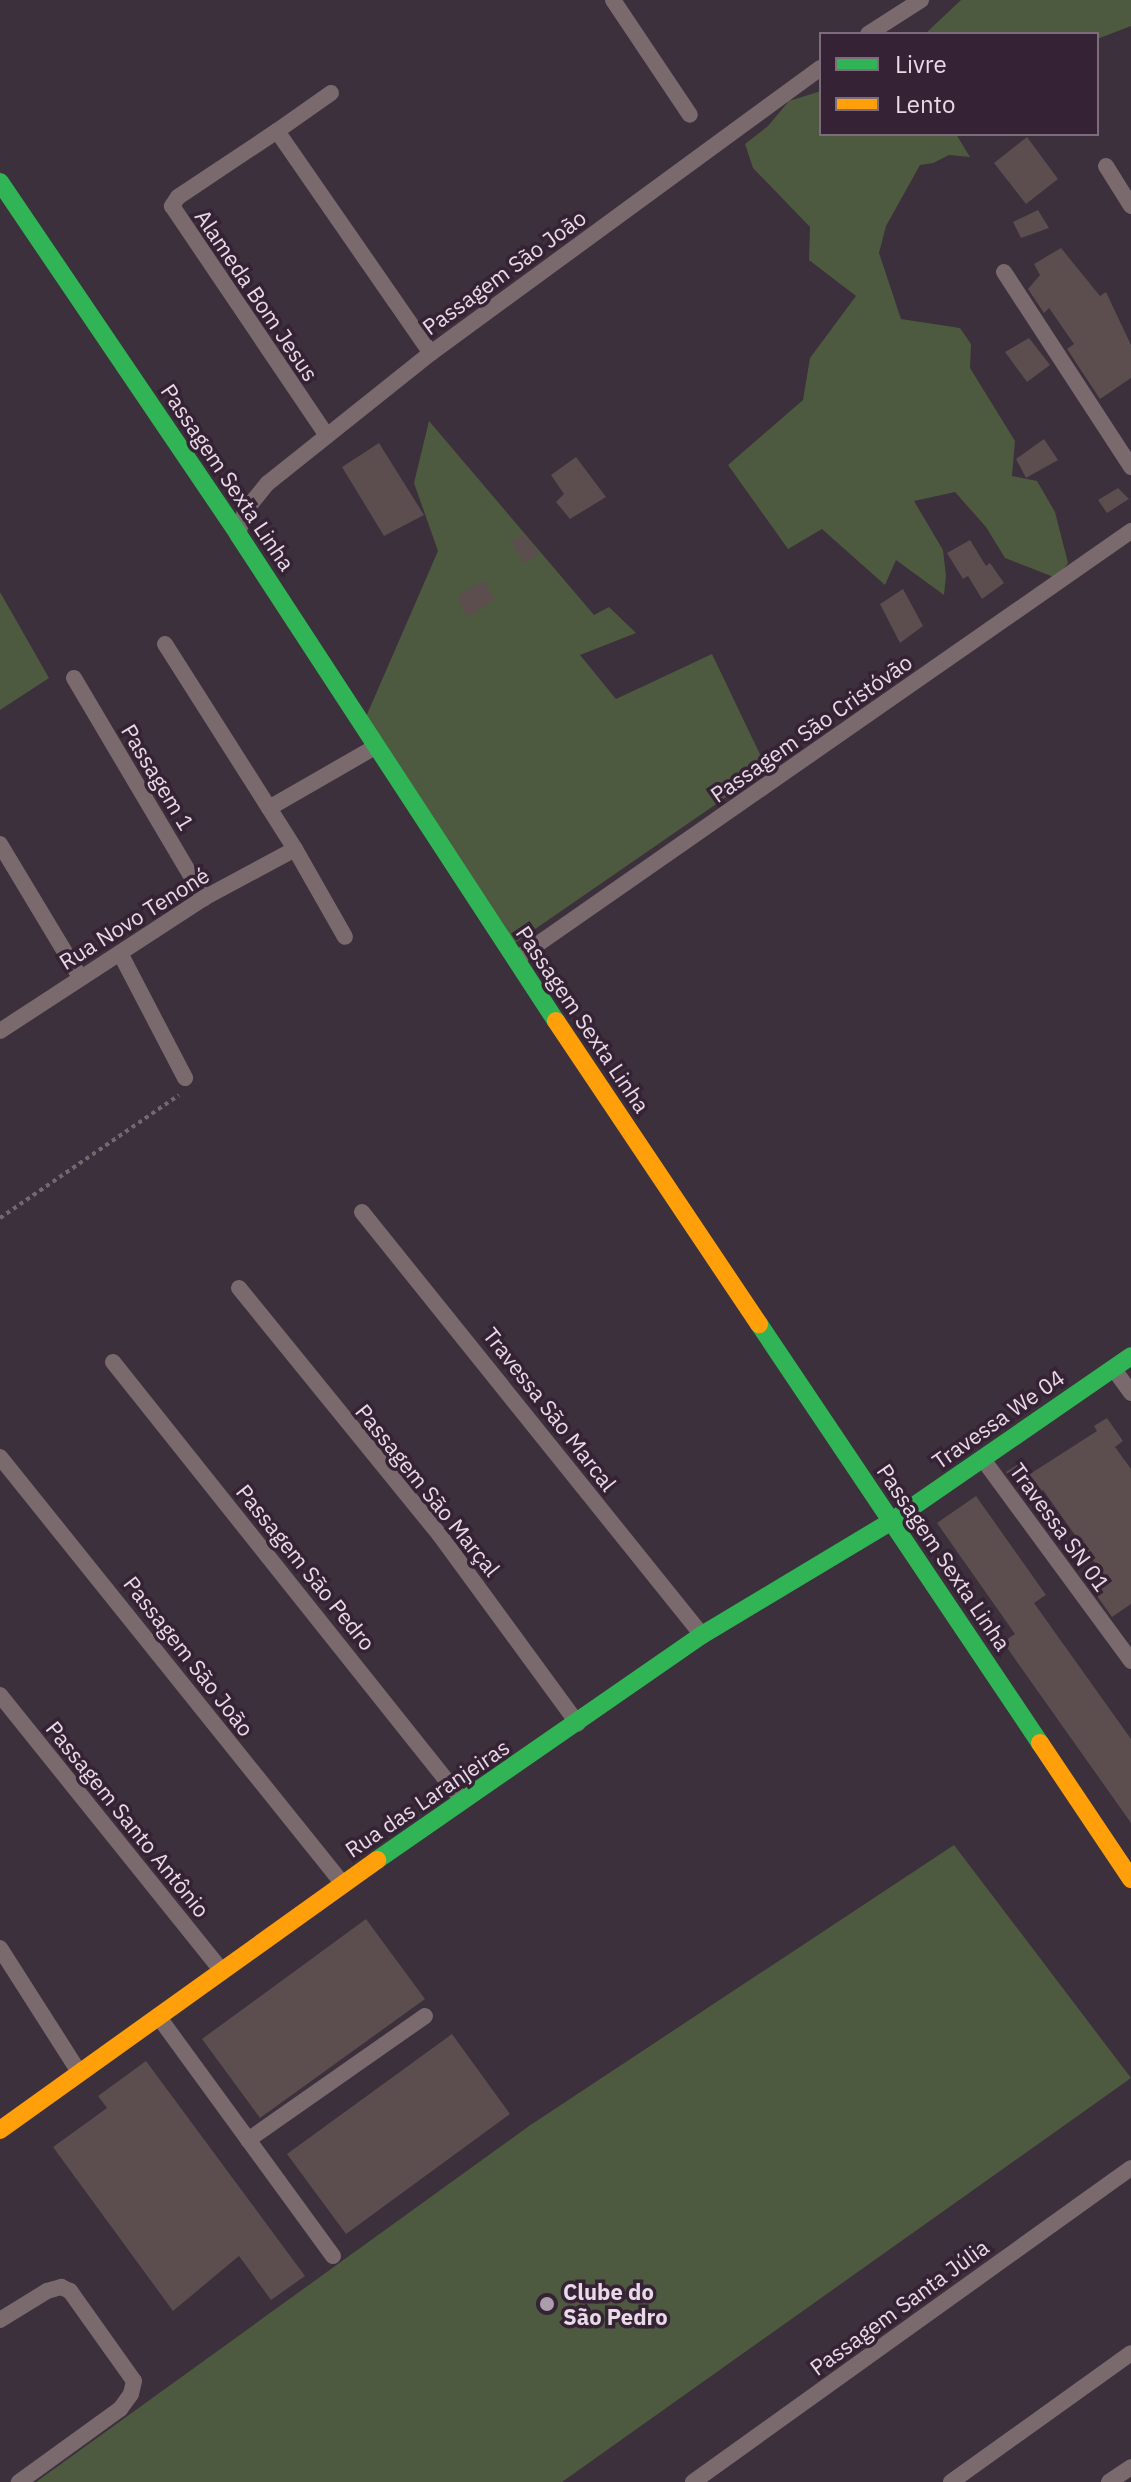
<!DOCTYPE html>
<html>
<head>
<meta charset="utf-8">
<style>
  body { margin:0 }
  #map { position:relative; width:1131px; height:2482px; overflow:hidden; background:#3b303b; font-family:"IBM Plex Sans",sans-serif }
  div>[style] { position:absolute }
  [style*='--x'] { left:calc(var(--x)*1px); top:calc(var(--y)*1px); width:calc(var(--w)*1px); rotate:calc(var(--a)*1deg) }
  .green>* { inset:0; background:#4d5a3f }
  .building>* { inset:0; background:#5c4d4e }
  .path>* { height:4px; margin-top:-2px; transform-origin:0; background:repeating-linear-gradient(90deg,#74676d 0 4px,transparent 0 8px) }
  .street>* { height:16px; margin:-8px; padding:0 8px; transform-origin:8px; border-radius:8px; background:#7a6a6d }
  .fast>* { height:18px; margin:-9px; padding:0 9px; transform-origin:9px; border-radius:9px; background:#30b455 }
  .slow>* { height:18px; margin:-9px; padding:0 9px; transform-origin:9px; border-radius:9px; background:#ff9f0a }
  .dots>* { width:22px; height:22px; translate:-50% -50%; box-sizing:border-box; border:4px solid #362235; border-radius:50% }
  span { translate:-50% -50%; white-space:nowrap; text-align:center; line-height:1.15; -webkit-text-stroke:7px #362235; paint-order:stroke }
  .street-label { font-size:22px; color:#e8dae7 }
  .poi-label { font-size:22px; color:#e8dae7; font-weight:700 }
  .left { translate:0 -50%; text-align:left }
  .legend { position:absolute; left:819px; top:32px; width:280px; height:104px; box-sizing:border-box; background:#362235; border:2px solid #7d6c7c; margin:0; padding:10px 14px; list-style:none; font-size:24px; color:#e8dae7 }
  .legend li { display:flex; align-items:center; gap:16px; height:40px }
  .legend b { width:40px; border:2px solid #7d6c7c }
</style>
</head>
<body>
<div id="map">
  <div class="green">
    <i style="clip-path:polygon(961px 0,1131px 0,1131px 26px,1097px 39px,1097px 34px,925px 34px)"></i>
    <i style="clip-path:polygon(821px 91px,821px 134px,956px 134px,970px 157px,949px 155px,933px 163px,920px 165px,886px 226px,879px 253px,901px 319px,960px 328px,971px 344px,970px 368px,1015px 441px,1012px 476px,1037px 481px,1055px 512px,1068px 563px,1056px 578px,1005px 558px,986px 527px,955px 492px,914px 501px,943px 550px,946px 576px,944px 595px,896px 560px,885px 585px,822px 529px,788px 549px,728px 465px,803px 400px,810px 358px,856px 296px,809px 260px,810px 227px,753px 168px,745px 144px,768px 126px,789px 101px)"></i>
    <i style="clip-path:polygon(429px 421px,594px 615px,609px 607px,636px 633px,580px 655px,616px 699px,712px 654px,767px 769px,512px 945px,365px 719px,438px 551px,414px 483px)"></i>
    <i style="clip-path:polygon(0 592px,49px 678px,0 710px)"></i>
    <i style="clip-path:polygon(954px 1845px,1131px 2078px,562px 2482px,36px 2482px,529px 2126px)"></i>
  </div>
  <div class="building">
    <i style="clip-path:polygon(1027px 137px,1058px 179px,1026px 204px,994px 163px)"></i>
    <i style="clip-path:polygon(1038px 210px,1049px 228px,1021px 238px,1013px 222px)"></i>
    <i style="clip-path:polygon(1061px 248px,1100px 296px,1106px 292px,1131px 345px,1131px 378px,1100px 399px,1067px 349px,1074px 344px,1049px 308px,1044px 313px,1028px 289px,1040px 275px,1034px 264px)"></i>
    <i style="clip-path:polygon(1029px 338px,1050px 365px,1027px 382px,1005px 352px)"></i>
    <i style="clip-path:polygon(1044px 439px,1058px 460px,1026px 478px,1016px 459px)"></i>
    <i style="clip-path:polygon(379px 443px,424px 515px,384px 536px,342px 467px)"></i>
    <i style="clip-path:polygon(576px 457px,606px 497px,570px 519px,556px 502px,564px 494px,551px 475px)"></i>
    <i style="clip-path:polygon(1118px 488px,1129px 499px,1107px 513px,1098px 500px)"></i>
    <i style="clip-path:polygon(525px 534px,539px 554px,524px 563px,511px 542px)"></i>
    <i style="clip-path:polygon(970px 540px,986px 566px,990px 563px,1004px 583px,982px 599px,968px 576px,963px 579px,947px 553px)"></i>
    <i style="clip-path:polygon(483px 581px,495px 599px,467px 617px,458px 596px)"></i>
    <i style="clip-path:polygon(903px 589px,923px 626px,900px 643px,880px 604px)"></i>
    <i style="clip-path:polygon(1107px 1418px,1123px 1441px,1115px 1447px,1131px 1469px,1131px 1604px,1112px 1617px,1083px 1576px,1097px 1566px,1043px 1490px,1027px 1500px,1006px 1472px,1022px 1462px,1030px 1474px,1097px 1431px,1094px 1426px)"></i>
    <i style="clip-path:polygon(976px 1496px,1046px 1595px,1034px 1603px,1131px 1739px,1131px 1823px,1003px 1642px,1015px 1634px,937px 1523px)"></i>
    <i style="clip-path:polygon(366px 1919px,425px 1999px,260px 2118px,202px 2039px)"></i>
    <i style="clip-path:polygon(452px 2034px,510px 2114px,346px 2234px,287px 2154px)"></i>
    <i style="clip-path:polygon(146px 2061px,305px 2276px,271px 2300px,239px 2256px,173px 2311px,53px 2147px,107px 2108px,98px 2096px)"></i>
  </div>
  <div class="path">
    <i style="--x:0;--y:1218;--w:217;--a:-34.5"></i>
  </div>
  <div class="street">
    <i style="--x:613;--y:0;--w:138;--a:56.2"></i>
    <i style="--x:868;--y:34;--w:63;--a:-32.7"></i>
    <i style="--x:331;--y:93;--w:66;--a:144.9"></i>
    <i style="--x:277;--y:131;--w:270;--a:55.3"></i>
    <i style="--x:277;--y:131;--w:119;--a:146.3"></i>
    <i style="--x:178;--y:197;--w:11;--a:124"></i>
    <i style="--x:172;--y:206;--w:277;--a:56"></i>
    <i style="--x:1106;--y:166;--w:47;--a:58"></i>
    <i style="--x:1004;--y:272;--w:233;--a:56.9"></i>
    <i style="--x:238;--y:534;--w:24;--a:-73"></i>
    <i style="--x:245;--y:511;--w:36;--a:-51"></i>
    <i style="--x:268;--y:483;--w:208;--a:-38.6"></i>
    <i style="--x:431;--y:353;--w:483;--a:-36.2"></i>
    <i style="--x:165;--y:644;--w:243;--a:57.6"></i>
    <i style="--x:295;--y:849;--w:101;--a:60.4"></i>
    <i style="--x:74;--y:678;--w:256;--a:59.4"></i>
    <i style="--x:269;--y:808;--w:122;--a:-29.9"></i>
    <i style="--x:0;--y:844;--w:155;--a:59"></i>
    <i style="--x:120;--y:953;--w:141;--a:62.5"></i>
    <i style="--x:515;--y:960;--w:751;--a:-34.85"></i>
    <i style="--x:0;--y:1031;--w:244;--a:-33.1"></i>
    <i style="--x:204;--y:898;--w:103;--a:-28.3"></i>
    <i style="--x:362;--y:1212;--w:543;--a:51.21"></i>
    <i style="--x:239;--y:1288;--w:317;--a:50.9"></i>
    <i style="--x:439;--y:1534;--w:235;--a:53.8"></i>
    <i style="--x:113;--y:1362;--w:561;--a:51.44"></i>
    <i style="--x:1113;--y:1368;--w:31;--a:54"></i>
    <i style="--x:0;--y:1457;--w:548;--a:51.23"></i>
    <i style="--x:982;--y:1458;--w:252;--a:53.7"></i>
    <i style="--x:0;--y:1695;--w:354;--a:51.2"></i>
    <i style="--x:0;--y:1948;--w:147;--a:57.5"></i>
    <i style="--x:158;--y:2016;--w:297;--a:53.9"></i>
    <i style="--x:248;--y:2140;--w:216;--a:-35"></i>
    <i style="--x:0;--y:2320;--w:55;--a:-31.7"></i>
    <i style="--x:47;--y:2291;--w:15;--a:-16"></i>
    <i style="--x:61;--y:2287;--w:10;--a:24"></i>
    <i style="--x:70;--y:2291;--w:110;--a:54.6"></i>
    <i style="--x:134;--y:2381;--w:13;--a:103"></i>
    <i style="--x:131;--y:2394;--w:19;--a:126"></i>
    <i style="--x:120;--y:2409;--w:125;--a:144.1"></i>
    <i style="--x:693;--y:2482;--w:539;--a:-35.64"></i>
    <i style="--x:951;--y:2482;--w:221;--a:-35.6"></i>
    <i style="--x:1109;--y:2482;--w:27;--a:-34"></i>
  </div>
  <div class="fast">
    <i style="--x:0;--y:182;--w:425;--a:55.9"></i>
    <i style="--x:238;--y:534;--w:582;--a:56.86"></i>
    <i style="--x:759;--y:1324;--w:505;--a:56.15"></i>
    <i style="--x:377;--y:1860;--w:395;--a:-34.7"></i>
    <i style="--x:702;--y:1635;--w:222;--a:-31"></i>
    <i style="--x:892;--y:1521;--w:290;--a:-34.6"></i>
  </div>
  <div class="slow">
    <i style="--x:556;--y:1021;--w:365;--a:56.2"></i>
    <i style="--x:1040;--y:1743;--w:164;--a:56.2"></i>
    <i style="--x:0;--y:2130;--w:464;--a:-35.6"></i>
  </div>
  <div class="dots">
    <i style="left:547px;top:2304px;background:#ab9eab"></i>
  </div>
  <div class="street-label">
    <span style="left:504px;top:272px;rotate:-36deg">Passagem São João</span>
    <span style="left:257px;top:295px;rotate:56deg">Alameda Bom Jesus</span>
    <span style="left:228px;top:477px;rotate:56deg">Passagem Sexta Linha</span>
    <span style="left:811px;top:728px;rotate:-35deg">Passagem São Cristóvão</span>
    <span style="left:158px;top:777px;rotate:59deg">Passagem 1</span>
    <span style="left:134px;top:918px;rotate:-32deg">Rua Novo Tenoné</span>
    <span style="left:583px;top:1019px;rotate:56deg">Passagem Sexta Linha</span>
    <span style="left:550px;top:1409px;rotate:52deg">Travessa São Marcal</span>
    <span style="left:998px;top:1419px;rotate:-35deg">Travessa We 04</span>
    <span style="left:428px;top:1490px;rotate:51deg">Passagem São Marçal</span>
    <span style="left:1060px;top:1527px;rotate:54deg">Travessa SN 01</span>
    <span style="left:944px;top:1557px;rotate:56deg">Passagem Sexta Linha</span>
    <span style="left:306px;top:1567px;rotate:51deg">Passagem São Pedro</span>
    <span style="left:189px;top:1656px;rotate:52deg">Passagem São João</span>
    <span style="left:427px;top:1798px;rotate:-34deg">Rua das Laranjeiras</span>
    <span style="left:128px;top:1819px;rotate:51deg">Passagem Santo Antônio</span>
    <span style="left:899px;top:2307px;rotate:-36deg">Passagem Santa Júlia</span>
  </div>
  <div class="poi-label">
    <span class="left" style="left:563px;top:2304px">Clube do<br>São Pedro</span>
  </div>
  <ul class="legend">
  <li><b style="height:10px;background:#30b455"></b>Livre</li>
  <li><b style="height:10px;background:#ff9f0a"></b>Lento</li>
  </ul>
</div>
</body>
</html>
